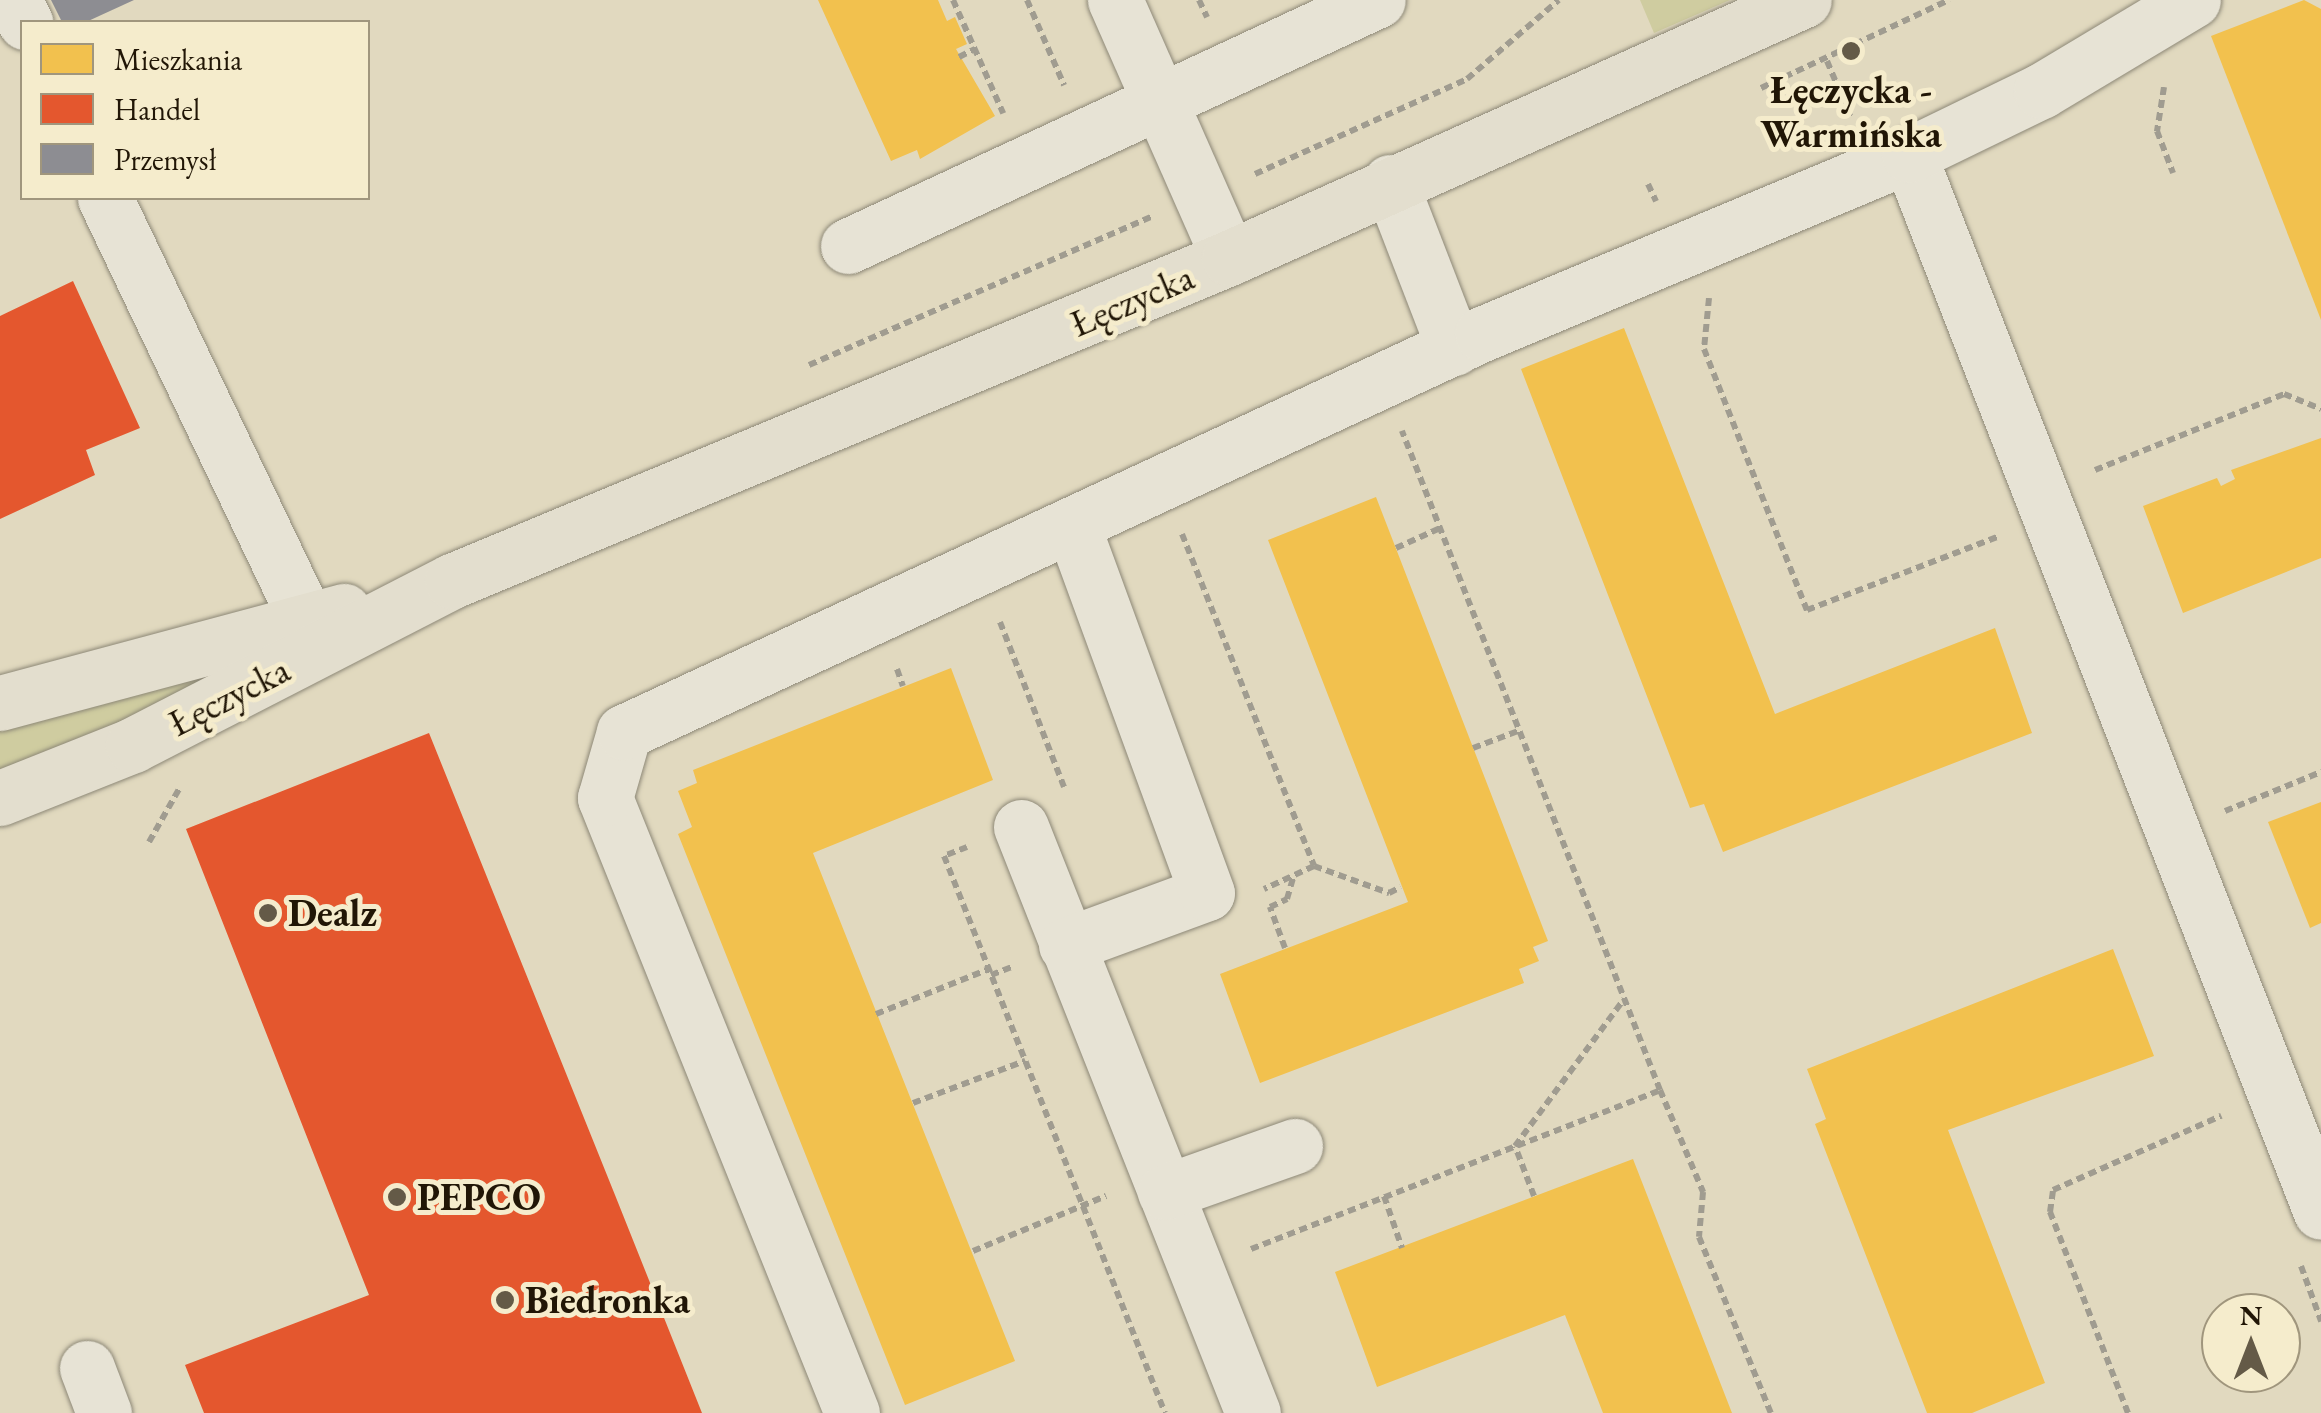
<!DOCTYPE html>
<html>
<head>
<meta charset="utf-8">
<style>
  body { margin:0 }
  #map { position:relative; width:2321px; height:1413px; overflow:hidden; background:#e1d9bf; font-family:"EB Garamond",serif }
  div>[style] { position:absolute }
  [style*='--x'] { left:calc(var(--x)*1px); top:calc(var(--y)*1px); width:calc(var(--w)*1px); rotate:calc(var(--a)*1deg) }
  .green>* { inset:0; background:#cfcca0 }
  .homes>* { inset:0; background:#f2c14e }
  .shops>* { inset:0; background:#e4572e }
  .industry>* { inset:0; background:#8d8d92 }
  .path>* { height:6px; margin-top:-3px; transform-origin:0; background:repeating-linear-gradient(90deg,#a09c90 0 8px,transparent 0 13px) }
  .roads { filter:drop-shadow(0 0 2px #8d8877) drop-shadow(0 0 2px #8d8877) }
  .minor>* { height:55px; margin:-27.5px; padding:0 27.5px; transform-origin:27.5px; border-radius:27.5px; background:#e7e3d5 }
  .major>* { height:55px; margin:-27.5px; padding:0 27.5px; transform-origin:27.5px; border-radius:27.5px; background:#e3dece }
  .dots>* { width:28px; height:28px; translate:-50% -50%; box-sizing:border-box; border:5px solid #f5eccc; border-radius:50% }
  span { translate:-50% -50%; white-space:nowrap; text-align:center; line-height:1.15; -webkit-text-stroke:10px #f5eccc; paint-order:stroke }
  .poi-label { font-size:38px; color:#211606; font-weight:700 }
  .left { translate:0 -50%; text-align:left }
  .street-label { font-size:38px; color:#211606 }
  .legend { position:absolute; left:20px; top:20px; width:350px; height:180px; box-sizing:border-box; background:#f5eccc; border:2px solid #a0967d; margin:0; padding:12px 18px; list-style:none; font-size:30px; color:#211606 }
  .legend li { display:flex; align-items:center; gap:20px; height:50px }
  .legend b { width:50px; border:2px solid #a0967d }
  .north { position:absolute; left:2201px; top:1293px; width:100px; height:100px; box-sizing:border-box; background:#f5eccc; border:2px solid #a0967d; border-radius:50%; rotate:0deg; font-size:28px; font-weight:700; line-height:40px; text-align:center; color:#211606 }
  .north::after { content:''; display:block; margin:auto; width:35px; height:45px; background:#645a47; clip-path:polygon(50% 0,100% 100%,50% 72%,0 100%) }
</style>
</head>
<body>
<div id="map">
  <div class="green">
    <i style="clip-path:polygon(1640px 0,1730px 0,1654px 33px)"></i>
    <i style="clip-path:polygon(236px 667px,0 778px,0 728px)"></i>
  </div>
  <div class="homes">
    <i style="clip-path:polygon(818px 0,938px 0,947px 21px,955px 17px,967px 44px,956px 49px,995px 116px,920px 159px,917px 150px,891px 161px)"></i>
    <i style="clip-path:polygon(2304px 0,2321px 9px,2321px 320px,2211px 36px)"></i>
    <i style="clip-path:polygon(1624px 328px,1775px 714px,1995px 628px,2032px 733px,1723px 852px,1704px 804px,1690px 808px,1521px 369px)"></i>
    <i style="clip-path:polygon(2321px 438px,2321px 558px,2183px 613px,2143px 506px,2217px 478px,2221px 486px,2235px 479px,2231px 470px)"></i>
    <i style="clip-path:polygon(1376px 497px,1548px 941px,1533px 947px,1539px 961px,1519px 969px,1524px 983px,1260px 1083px,1220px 974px,1408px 902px,1268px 540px)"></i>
    <i style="clip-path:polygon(951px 668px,993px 780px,813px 853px,1015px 1361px,905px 1405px,678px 834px,692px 827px,678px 791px,697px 783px,693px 770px)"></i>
    <i style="clip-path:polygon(2321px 802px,2321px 923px,2310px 928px,2268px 822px)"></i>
    <i style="clip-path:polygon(2113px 949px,2154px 1056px,1948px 1130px,2045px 1383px,1972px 1413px,1927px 1413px,1815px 1124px,1826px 1119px,1807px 1069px)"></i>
    <i style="clip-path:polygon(1633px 1159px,1732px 1413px,1603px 1413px,1565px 1315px,1377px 1387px,1335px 1272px)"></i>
  </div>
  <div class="shops">
    <i style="clip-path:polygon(73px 281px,140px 428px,86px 450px,95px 475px,0 519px,0 316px)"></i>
    <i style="clip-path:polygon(429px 733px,615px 1195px,702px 1413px,204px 1413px,185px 1365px,369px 1295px,186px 829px)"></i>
  </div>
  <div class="industry">
    <i style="clip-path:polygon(51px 0,134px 0,86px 22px,62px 22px)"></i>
  </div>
  <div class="path">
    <i style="--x:953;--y:0;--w:124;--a:66.1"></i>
    <i style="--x:1027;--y:0;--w:93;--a:66.5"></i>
    <i style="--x:1199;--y:0;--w:19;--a:65"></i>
    <i style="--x:959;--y:57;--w:18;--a:-27"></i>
    <i style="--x:1827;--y:61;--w:62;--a:67.2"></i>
    <i style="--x:2164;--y:87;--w:45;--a:99"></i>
    <i style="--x:2157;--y:131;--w:45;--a:69.1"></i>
    <i style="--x:1761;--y:88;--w:208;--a:-25.1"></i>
    <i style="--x:1255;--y:174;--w:232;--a:-24.1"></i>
    <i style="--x:1467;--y:79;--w:121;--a:-40.7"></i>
    <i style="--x:1648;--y:184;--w:19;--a:65"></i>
    <i style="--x:1709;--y:298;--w:51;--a:95.6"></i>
    <i style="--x:1704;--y:349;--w:281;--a:68.5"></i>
    <i style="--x:1807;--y:610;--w:204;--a:-21"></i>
    <i style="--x:809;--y:365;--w:373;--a:-23.4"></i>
    <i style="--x:2095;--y:470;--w:204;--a:-21.9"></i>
    <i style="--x:2284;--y:394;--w:40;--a:22"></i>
    <i style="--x:1182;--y:534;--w:357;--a:68.3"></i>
    <i style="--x:1314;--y:866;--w:55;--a:155.3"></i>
    <i style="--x:1396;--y:548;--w:48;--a:-24.4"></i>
    <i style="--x:1000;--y:622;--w:177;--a:68.8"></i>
    <i style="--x:897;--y:669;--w:18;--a:71"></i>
    <i style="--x:1473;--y:748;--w:51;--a:-20.6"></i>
    <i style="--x:2225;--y:811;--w:104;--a:-22.1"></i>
    <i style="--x:149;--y:842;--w:61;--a:-60.5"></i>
    <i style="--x:967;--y:847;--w:25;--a:159"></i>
    <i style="--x:944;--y:856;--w:599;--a:68.36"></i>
    <i style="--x:1314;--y:866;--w:80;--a:19.8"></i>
    <i style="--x:1389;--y:893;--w:13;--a:-27"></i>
    <i style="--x:1285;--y:948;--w:44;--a:-110.1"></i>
    <i style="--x:1270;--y:907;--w:19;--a:-25"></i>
    <i style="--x:1287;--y:899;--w:22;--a:-74"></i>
    <i style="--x:991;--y:975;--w:25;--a:-21"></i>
    <i style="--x:876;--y:1014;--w:122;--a:-21.7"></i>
    <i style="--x:1660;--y:1090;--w:111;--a:67.1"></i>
    <i style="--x:1703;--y:1192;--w:45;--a:95.1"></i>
    <i style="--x:1699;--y:1237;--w:190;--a:67.8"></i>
    <i style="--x:913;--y:1103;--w:120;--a:-20.6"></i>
    <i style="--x:1384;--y:1196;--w:55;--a:70.9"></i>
    <i style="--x:1534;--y:1196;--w:53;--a:-110.8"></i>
    <i style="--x:1515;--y:1146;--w:183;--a:-53.4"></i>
    <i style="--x:1251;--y:1249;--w:439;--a:-21.2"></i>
    <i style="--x:1660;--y:1090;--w:708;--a:-111.38"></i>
    <i style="--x:973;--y:1251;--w:144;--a:-22.5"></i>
    <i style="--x:2301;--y:1266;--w:59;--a:70"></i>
    <i style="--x:2128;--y:1413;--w:216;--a:-111.2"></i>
    <i style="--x:2050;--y:1212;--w:22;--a:-82"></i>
    <i style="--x:2053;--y:1190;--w:184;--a:-23.8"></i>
  </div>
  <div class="roads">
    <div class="minor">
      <i style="--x:14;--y:0;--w:25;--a:63"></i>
      <i style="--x:1115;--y:0;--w:282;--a:66.2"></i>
      <i style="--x:1909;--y:155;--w:1134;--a:68.71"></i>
      <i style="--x:1390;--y:182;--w:178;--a:68.9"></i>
      <i style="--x:105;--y:198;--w:470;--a:64.5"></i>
      <i style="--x:848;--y:246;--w:584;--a:-24.9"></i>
      <i style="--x:1021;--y:827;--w:630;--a:68.4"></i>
      <i style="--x:1066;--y:945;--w:150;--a:-20.2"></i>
      <i style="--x:1207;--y:893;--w:390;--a:-110.1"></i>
      <i style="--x:1165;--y:1192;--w:138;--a:-19.5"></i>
      <i style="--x:87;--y:1368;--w:48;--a:69.3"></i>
      <i style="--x:852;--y:1413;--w:663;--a:-111.88"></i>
      <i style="--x:605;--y:798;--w:69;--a:-73.9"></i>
      <i style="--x:624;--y:732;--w:946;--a:-24.89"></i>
      <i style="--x:1482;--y:334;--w:463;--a:-22.7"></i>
      <i style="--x:1909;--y:155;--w:147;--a:-25.9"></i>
      <i style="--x:2041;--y:91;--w:177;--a:-30.9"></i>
    </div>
    <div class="major">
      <i style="--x:0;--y:703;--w:356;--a:-15"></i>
      <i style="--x:0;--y:798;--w:143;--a:-21.7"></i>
      <i style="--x:133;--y:745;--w:359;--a:-27.2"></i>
      <i style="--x:452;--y:581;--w:841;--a:-22.57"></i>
      <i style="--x:1229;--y:258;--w:630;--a:-24.17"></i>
    </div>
  </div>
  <div class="dots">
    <i style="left:1851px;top:51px;background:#645a47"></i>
    <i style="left:268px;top:913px;background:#645a47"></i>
    <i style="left:397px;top:1197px;background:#645a47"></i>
    <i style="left:505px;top:1300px;background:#645a47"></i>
  </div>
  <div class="poi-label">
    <span style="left:1851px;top:112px">Łęczycka -<br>Warmińska</span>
    <span class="left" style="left:288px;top:913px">Dealz</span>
    <span class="left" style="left:417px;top:1197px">PEPCO</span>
    <span class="left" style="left:525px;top:1300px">Biedronka</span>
  </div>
  <div class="street-label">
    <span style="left:1132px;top:300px;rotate:-23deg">Łęczycka</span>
    <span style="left:229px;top:696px;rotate:-27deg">Łęczycka</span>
  </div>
  <ul class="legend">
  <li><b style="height:28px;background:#f2c14e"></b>Mieszkania</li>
  <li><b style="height:28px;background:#e4572e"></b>Handel</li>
  <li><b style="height:28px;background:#8d8d92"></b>Przemysł</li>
  </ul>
  <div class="north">N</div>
</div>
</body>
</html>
